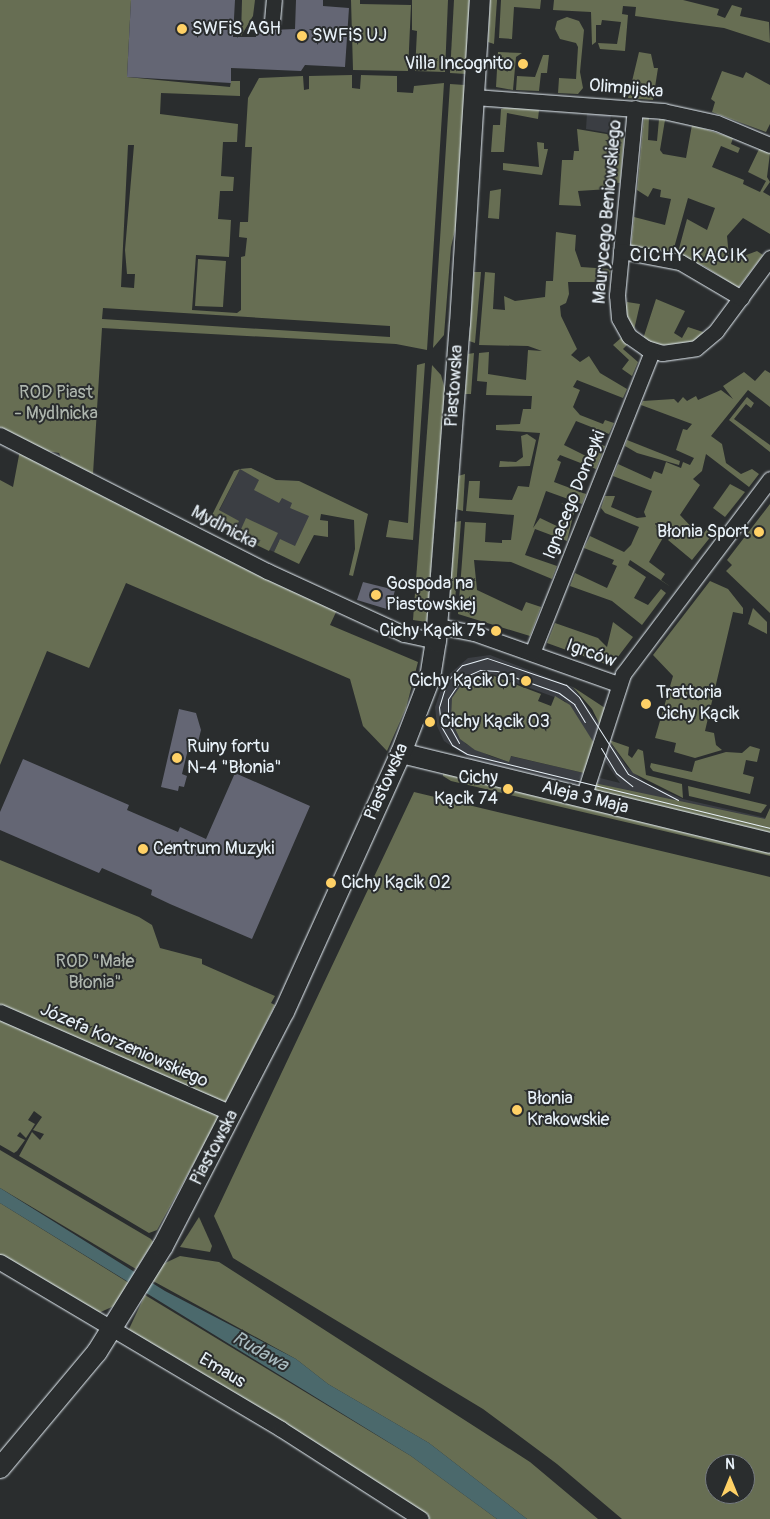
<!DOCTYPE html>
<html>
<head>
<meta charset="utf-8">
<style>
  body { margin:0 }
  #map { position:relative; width:770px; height:1519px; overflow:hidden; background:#2a2d2e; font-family:Pangolin,sans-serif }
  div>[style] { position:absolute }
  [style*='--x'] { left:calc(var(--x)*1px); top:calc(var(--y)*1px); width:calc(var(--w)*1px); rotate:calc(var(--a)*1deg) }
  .built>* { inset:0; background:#3b3e43 }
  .green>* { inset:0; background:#676e53 }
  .water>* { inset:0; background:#4b696c }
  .building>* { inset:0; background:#646674 }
  .roads { filter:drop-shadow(0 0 1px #e8f1f8) drop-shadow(0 0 1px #e8f1f8) }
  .street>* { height:15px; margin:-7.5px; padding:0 7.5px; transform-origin:7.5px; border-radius:7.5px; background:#2a2d2e }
  .secondary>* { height:20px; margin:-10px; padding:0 10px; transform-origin:10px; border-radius:10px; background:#2a2d2e }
  .tram>* { height:1px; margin:-0.5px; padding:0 0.5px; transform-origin:0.5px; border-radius:0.5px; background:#e8f1f8 }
  .dots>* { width:14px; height:14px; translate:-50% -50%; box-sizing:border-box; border:2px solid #2a2d2e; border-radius:50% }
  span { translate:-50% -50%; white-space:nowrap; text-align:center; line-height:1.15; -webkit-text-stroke:4px #2a2d2e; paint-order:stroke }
  .poi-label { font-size:18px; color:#e8f1f8 }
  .left { translate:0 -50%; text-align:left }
  .right { translate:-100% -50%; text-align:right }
  .street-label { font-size:18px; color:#e8f1f8 }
  .park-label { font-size:18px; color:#aeb6ae }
  .neighbourhood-label { font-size:19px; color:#e8f1f8; letter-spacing:1px }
  .water-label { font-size:19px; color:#a9bbc0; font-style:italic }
  .north { position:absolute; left:705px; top:1454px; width:50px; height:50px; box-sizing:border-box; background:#2a2d2e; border:1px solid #767b7f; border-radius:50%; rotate:0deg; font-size:14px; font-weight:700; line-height:20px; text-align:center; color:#e8f1f8 }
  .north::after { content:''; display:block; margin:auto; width:18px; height:22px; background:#ffd166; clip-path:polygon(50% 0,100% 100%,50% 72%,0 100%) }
</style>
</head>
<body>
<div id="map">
  <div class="built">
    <i style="clip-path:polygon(587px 113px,611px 114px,609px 133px,586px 129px)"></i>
    <i style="clip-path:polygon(251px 468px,276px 480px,299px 481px,310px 517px,295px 548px,279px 541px,274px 552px,213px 523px,240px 469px)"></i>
    <i style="clip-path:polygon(490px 655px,573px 687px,600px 725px,594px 743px,565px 701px,492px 674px,468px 678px,453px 698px,453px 726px,466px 744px,490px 756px,509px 762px,510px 756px,584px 773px,575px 784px,470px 759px,444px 741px,437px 726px,435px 707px,445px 678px,468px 658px)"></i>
    <i style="clip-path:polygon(609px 740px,627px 767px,646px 783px,683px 799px,766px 818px,770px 831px,593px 789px,596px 777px,620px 783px,602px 757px)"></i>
  </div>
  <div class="green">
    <i style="clip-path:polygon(evenodd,0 0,131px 0,127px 77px,230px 87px,231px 81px,240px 81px,240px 96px,161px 93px,160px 114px,238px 124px,237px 142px,223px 142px,221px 176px,234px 177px,233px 191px,220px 191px,218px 219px,231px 220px,229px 257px,196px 255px,192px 310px,237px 313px,241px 310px,241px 257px,245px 256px,247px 238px,239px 237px,240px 222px,248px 222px,252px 147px,245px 147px,248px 98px,259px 78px,303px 76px,304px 90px,309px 89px,309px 76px,352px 75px,352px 88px,360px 89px,361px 75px,397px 76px,397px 92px,413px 93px,414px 86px,444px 83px,427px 350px,396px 344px,102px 328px,93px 474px,62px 459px,59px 453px,47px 451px,0 427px,0 0,128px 145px,134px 145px,125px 250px,127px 274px,135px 274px,134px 288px,121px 287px,128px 145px,0 0,103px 308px,390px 326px,390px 337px,102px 319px,103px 308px)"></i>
    <i style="clip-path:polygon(242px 0,255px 0,253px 16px,241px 36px)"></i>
    <i style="clip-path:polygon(351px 0,360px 0,360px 4px,411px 5px,408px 71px,353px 70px)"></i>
    <i style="clip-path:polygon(412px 0,448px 0,445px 72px,415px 71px,417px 31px,412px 30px)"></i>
    <i style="clip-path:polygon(454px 0,470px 0,466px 74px,450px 73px)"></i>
    <i style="clip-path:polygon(490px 0,497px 0,494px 44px,488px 42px)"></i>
    <i style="clip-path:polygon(501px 0,541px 0,540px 9px,514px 7px,512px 39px,499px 38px)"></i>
    <i style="clip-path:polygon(554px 0,683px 0,719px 9px,717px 15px,725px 18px,732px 5px,742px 8px,740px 16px,769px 22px,770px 43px,724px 28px,635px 16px,636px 7px,623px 6px,622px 14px,628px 15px,625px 51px,600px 49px,598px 43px,617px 44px,621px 22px,602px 20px,601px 25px,596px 25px,596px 42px,592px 45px,591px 12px,553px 10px)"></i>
    <i style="clip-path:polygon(567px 17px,579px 21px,584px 30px,580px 72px,583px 88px,578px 94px,558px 93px,559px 78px,576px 79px,578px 47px,576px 43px,560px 39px,555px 29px,557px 21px)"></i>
    <i style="clip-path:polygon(498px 52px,522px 53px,516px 57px,513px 90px,496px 87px)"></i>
    <i style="clip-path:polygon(639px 52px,651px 54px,654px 68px,658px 68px,653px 100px,628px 98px)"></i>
    <i style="clip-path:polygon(543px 55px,549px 55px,547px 73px,541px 73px,539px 91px,516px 90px,517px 76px,535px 77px)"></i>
    <i style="clip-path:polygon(722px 71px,743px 78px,746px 72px,770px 85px,770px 124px,766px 132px,712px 112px,715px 102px,711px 99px)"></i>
    <i style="clip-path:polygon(450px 84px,465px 85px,457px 222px,451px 247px,444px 335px,433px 348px)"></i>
    <i style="clip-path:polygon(507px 107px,539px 110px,538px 119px,507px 113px,504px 152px,491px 152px,493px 125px,500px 125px,501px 109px)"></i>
    <i style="clip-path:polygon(644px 116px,649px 117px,648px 140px,657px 141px,659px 119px,665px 120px,660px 150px,663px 154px,686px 158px,692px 125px,733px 138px,731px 144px,740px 148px,738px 153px,721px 146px,712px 167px,744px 180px,743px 184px,760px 192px,766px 181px,748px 172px,760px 147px,770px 153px,767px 177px,770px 182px,763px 192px,770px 196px,770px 234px,743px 218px,727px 236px,729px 257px,733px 260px,757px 251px,763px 255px,738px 288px,704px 266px,677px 256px,687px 219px,707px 230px,715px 208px,701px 203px,688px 198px,672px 255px,631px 247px,634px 217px,665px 225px,671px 199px,660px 197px,661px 190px,653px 188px,648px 197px,637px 190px)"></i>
    <i style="clip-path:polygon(577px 129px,624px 137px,620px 183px,610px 182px,609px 189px,578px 191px,581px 206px,559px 205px,562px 160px,573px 160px,574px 151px,579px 151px)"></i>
    <i style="clip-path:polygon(537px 142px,544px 143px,544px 149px,548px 149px,542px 175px,503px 170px,503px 163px,539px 167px)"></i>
    <i style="clip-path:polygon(501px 189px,499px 219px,488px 218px,490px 191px)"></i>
    <i style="clip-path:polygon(556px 232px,576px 235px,575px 250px,581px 267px,611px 269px,607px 282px,568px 282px,569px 294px,566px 303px,560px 306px,561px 316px,577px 349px,571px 355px,580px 362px,589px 356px,600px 373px,627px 389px,623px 398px,577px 380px,573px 387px,580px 390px,573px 407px,580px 415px,603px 424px,605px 420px,614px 423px,609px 434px,576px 421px,564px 445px,590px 458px,594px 443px,605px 446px,596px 469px,560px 455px,557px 460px,561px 462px,554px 482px,586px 494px,582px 504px,546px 491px,533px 528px,540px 518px,561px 528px,568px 508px,561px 503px,575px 508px,567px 541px,535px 529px,525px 555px,557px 566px,552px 579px,511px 562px,474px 560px,477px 590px,522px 611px,526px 602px,541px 607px,530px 636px,458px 614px,465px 522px,486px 523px,485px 542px,502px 543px,502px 540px,511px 540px,513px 524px,514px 515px,466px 511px,469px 481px,480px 481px,479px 498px,512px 500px,518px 486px,529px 487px,540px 433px,496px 430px,496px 425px,520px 424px,523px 409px,531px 409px,532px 396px,486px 395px,487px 382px,477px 381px,479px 353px,489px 352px,488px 374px,526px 380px,528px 350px,542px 351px,528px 346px,479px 345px,485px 272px,495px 273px,493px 309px,505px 310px,504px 296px,515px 301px,545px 297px,546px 281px,553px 281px)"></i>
    <i style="clip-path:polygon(198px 259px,226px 261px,223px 307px,195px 306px)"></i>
    <i style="clip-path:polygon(474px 272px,481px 272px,475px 343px,469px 341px)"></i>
    <i style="clip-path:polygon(656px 299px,685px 311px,674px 333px,682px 338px,688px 327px,706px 333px,689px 345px,658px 345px,643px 339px)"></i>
    <i style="clip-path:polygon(627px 302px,640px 304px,634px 330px,625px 311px)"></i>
    <i style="clip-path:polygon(621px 338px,627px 345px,623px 349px,638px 362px,632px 376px,622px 369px,629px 360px,613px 345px)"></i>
    <i style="clip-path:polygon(474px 353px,471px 394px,465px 394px,468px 354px)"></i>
    <i style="clip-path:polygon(425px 363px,413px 540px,386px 537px,389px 520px,408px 523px,417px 365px)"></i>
    <i style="clip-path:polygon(432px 365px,441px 375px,445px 389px,427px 622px,413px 620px)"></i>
    <i style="clip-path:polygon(765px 370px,770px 373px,770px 407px,748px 390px,711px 436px,722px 444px,726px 463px,741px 474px,752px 469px,759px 474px,749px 487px,706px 454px,702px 471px,693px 479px,700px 485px,680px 515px,701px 537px,710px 525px,716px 530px,692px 560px,668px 540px,672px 536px,669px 533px,664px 535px,654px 526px,664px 536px,649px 562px,665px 574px,661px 580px,671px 587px,630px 560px,628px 565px,646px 577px,634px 598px,648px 605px,661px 589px,666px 593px,642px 625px,612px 601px,570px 586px,575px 573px,607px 588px,617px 566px,612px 564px,614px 560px,584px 548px,590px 536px,624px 552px,631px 545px,639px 527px,605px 513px,601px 508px,605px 496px,615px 496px,611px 507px,637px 518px,646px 517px,644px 512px,652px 491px,613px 476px,618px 464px,651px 479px,654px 471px,662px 474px,666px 462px,681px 468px,683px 462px,690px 465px,694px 458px,676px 450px,683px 429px,687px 430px,692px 424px,641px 405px,643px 401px,674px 399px,678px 403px,683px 397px,687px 401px,696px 396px,698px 400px,721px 390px,733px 399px,723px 386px,744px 372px,755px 381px)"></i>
    <i style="clip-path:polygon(747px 397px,754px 403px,751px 408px,746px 404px,734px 419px,770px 445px,770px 452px,729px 420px)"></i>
    <i style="clip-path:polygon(527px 434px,536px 440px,530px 466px,499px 467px,500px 461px,516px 462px,523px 457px,521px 436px)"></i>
    <i style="clip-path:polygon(627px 440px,680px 461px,679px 465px,637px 453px,625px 446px)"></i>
    <i style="clip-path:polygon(20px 450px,337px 610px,330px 625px,418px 662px,406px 708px,387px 751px,363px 726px,350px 679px,126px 583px,89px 668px,47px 651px,0 765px,0 480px,13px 487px)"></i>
    <i style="clip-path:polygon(251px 468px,276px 480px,299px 481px,368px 514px,353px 576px,349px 575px,355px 549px,354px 520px,321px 514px,320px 520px,328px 521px,328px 537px,314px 535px,299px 564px,274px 552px,280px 539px,295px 546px,309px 516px,290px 508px,292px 503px,282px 498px,279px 503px,254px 490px,259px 480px,240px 469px,219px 510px,239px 521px,233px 533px,213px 523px,211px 517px,234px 471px,240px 469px)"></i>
    <i style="clip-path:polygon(465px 474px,463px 511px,456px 509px,458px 476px)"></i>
    <i style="clip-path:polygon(730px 484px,745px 492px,725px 517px,713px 508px)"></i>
    <i style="clip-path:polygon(770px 504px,770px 613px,726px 571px,732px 565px,727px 560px)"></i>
    <i style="clip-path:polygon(246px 518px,278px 533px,269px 551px,238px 536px)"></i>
    <i style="clip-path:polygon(461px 521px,455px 601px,449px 600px,455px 522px)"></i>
    <i style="clip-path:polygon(710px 581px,728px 589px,743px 608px,743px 614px,733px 612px,705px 731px,714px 733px,716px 745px,722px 750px,695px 758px,674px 752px,676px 743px,655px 738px,673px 676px,653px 655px)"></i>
    <i style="clip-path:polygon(753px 608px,767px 622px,767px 634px,748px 624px)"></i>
    <i style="clip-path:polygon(613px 622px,633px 637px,611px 666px,547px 643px,555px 623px,598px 638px,607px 647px)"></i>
    <i style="clip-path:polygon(486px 673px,541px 694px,538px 701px,551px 706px,555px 696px,570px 705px,594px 743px,584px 773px,511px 756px,509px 762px,475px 750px,460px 739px,451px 720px,452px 698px,464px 681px)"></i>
    <i style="clip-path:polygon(573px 687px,605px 708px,600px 725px,592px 709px)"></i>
    <i style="clip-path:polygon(609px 740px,629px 747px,628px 755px,632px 758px,638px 749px,643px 751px,646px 775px,682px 784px,683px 798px,633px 773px)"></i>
    <i style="clip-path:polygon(750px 746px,760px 749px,757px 762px,746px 760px,743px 774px,754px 777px,750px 794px,653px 771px,650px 767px,651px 763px,692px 772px,695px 761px,726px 752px,742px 753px)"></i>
    <i style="clip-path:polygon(443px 772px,770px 851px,770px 856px,451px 781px,443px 776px)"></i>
    <i style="clip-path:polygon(594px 783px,765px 819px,770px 808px,770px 835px,594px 791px)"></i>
    <i style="clip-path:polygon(688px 786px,767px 805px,761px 813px,689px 796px)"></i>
    <i style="clip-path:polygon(evenodd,414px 792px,770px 877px,770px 1519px,622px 1519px,557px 1464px,483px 1409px,233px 1258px,214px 1216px,414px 792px,715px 1464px,745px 1464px,745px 1494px,715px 1494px,715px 1464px)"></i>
    <i style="clip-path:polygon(0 860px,139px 917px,152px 925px,160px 948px,202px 959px,202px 964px,275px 996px,271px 1003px,275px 1005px,225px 1105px,0 1007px)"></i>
    <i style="clip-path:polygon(0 1017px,221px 1114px,157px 1230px,149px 1233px,19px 1156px,32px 1132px,40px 1140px,44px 1134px,33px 1130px,42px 1117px,34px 1111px,28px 1120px,35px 1124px,26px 1138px,20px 1132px,17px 1136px,25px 1140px,17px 1151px,14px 1153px,0 1145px)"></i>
    <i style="clip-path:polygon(0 1150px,151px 1239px,153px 1242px,136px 1269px,0 1188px)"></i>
    <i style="clip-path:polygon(0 1203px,129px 1283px,114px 1306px,94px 1315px,0 1257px)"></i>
    <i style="clip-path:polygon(199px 1217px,212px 1246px,210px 1252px,180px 1247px)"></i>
    <i style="clip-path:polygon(180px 1256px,219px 1262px,530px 1462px,598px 1519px,527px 1519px,429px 1443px,328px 1384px,296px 1359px,153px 1281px,163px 1264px)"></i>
    <i style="clip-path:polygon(145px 1295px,411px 1456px,497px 1519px,428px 1519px,135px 1336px,129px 1329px)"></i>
  </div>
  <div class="water">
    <i style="clip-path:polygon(0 1188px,165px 1291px,296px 1359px,328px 1384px,429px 1443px,527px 1519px,497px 1519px,411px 1456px,0 1203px)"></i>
  </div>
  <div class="building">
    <i style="clip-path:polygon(131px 0,235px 0,233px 37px,256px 37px,257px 26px,272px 30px,295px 29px,296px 0,323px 0,323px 6px,349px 8px,345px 67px,305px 65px,301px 71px,231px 68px,231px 83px,127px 77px)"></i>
    <i style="clip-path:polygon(363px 582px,395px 590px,390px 610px,357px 600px)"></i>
    <i style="clip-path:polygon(179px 709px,196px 713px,201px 730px,198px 742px,190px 741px,182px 774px,187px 776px,184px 787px,179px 786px,178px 791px,161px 787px)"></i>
    <i style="clip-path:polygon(23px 759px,129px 805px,127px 810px,178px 832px,180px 827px,206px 839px,235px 773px,310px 806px,252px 939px,170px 904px,151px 895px,152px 890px,102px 868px,99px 873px,0 830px,0 812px)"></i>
  </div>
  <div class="roads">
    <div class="street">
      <i style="--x:272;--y:21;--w:21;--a:-85"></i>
      <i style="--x:474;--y:97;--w:190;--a:4.2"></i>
      <i style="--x:663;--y:111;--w:55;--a:12.5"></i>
      <i style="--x:717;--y:123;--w:57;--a:22.5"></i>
      <i style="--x:635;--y:108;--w:188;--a:95.5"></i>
      <i style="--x:617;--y:295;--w:23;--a:85"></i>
      <i style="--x:619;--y:318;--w:21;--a:61"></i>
      <i style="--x:629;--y:336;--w:21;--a:35"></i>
      <i style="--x:646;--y:348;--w:17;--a:17"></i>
      <i style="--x:662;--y:353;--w:34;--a:-8"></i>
      <i style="--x:696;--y:348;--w:26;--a:-40"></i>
      <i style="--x:716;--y:331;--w:91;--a:-53.5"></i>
      <i style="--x:621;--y:251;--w:60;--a:10.6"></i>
      <i style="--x:680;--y:262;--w:71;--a:30.5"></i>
      <i style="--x:0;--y:435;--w:300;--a:27"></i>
      <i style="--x:267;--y:571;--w:151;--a:24.7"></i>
      <i style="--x:404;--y:634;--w:33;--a:12"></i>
      <i style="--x:438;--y:626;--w:37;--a:11"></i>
      <i style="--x:474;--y:633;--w:153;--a:19.5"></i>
      <i style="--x:532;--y:653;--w:325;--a:-68.3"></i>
      <i style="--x:583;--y:798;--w:130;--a:-72.1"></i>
      <i style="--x:623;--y:674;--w:244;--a:-53"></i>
      <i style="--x:0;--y:1012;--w:254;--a:23.6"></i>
      <i style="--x:0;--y:1262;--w:327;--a:30.7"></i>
      <i style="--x:281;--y:1429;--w:166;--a:32.7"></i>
    </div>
    <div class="secondary">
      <i style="--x:401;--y:753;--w:380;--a:13.7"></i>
      <i style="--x:0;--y:1468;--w:151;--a:-50.1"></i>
      <i style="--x:97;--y:1352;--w:125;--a:-58.1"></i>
      <i style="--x:163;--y:1246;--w:263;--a:-62.7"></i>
      <i style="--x:284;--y:1012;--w:284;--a:-65.7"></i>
      <i style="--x:401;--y:753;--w:80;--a:-68.9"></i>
      <i style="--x:430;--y:678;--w:37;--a:-81"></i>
      <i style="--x:436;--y:641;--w:318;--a:-85.7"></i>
      <i style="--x:460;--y:324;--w:325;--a:-86.5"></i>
    </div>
  </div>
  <div class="tram">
    <i style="--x:459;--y:743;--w:23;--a:-119"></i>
    <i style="--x:448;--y:723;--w:24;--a:-90"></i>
    <i style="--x:448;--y:699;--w:25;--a:-56"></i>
    <i style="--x:462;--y:678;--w:20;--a:-24"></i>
    <i style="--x:480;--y:670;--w:17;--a:3"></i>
    <i style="--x:497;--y:671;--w:66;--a:19.5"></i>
    <i style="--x:559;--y:693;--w:19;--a:36"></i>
    <i style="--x:574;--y:704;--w:21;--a:59"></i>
    <i style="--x:601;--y:748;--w:29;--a:59"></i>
    <i style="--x:616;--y:773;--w:21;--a:39"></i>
    <i style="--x:678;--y:800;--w:56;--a:-152.5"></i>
    <i style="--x:628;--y:774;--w:91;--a:-122.5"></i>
    <i style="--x:579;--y:697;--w:18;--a:-137"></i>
    <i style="--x:566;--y:685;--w:83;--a:-161.1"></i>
    <i style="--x:487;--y:658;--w:26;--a:164"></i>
    <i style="--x:462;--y:665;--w:22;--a:133"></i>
    <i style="--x:447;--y:681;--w:27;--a:107"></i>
    <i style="--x:439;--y:707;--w:19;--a:84"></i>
    <i style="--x:441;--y:726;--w:22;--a:60"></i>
    <i style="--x:452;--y:745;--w:17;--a:31"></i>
    <i style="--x:467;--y:754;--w:312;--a:13.7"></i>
  </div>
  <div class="dots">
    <i style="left:182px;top:29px;background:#ffd166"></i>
    <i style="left:302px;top:36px;background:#ffd166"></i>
    <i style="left:523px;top:64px;background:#ffd166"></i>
    <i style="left:759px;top:532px;background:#ffd166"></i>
    <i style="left:376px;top:595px;background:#ffd166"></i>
    <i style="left:496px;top:631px;background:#ffd166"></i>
    <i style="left:526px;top:681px;background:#ffd166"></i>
    <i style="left:646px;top:704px;background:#ffd166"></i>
    <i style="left:430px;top:722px;background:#ffd166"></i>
    <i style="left:177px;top:758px;background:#ffd166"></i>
    <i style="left:508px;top:789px;background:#ffd166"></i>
    <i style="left:143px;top:849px;background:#ffd166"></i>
    <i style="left:331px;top:883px;background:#ffd166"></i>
    <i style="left:517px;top:1110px;background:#ffd166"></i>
  </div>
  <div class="poi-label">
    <span class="left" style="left:192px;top:29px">SWFiS AGH</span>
    <span class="left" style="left:312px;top:36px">SWFiS UJ</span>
    <span class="right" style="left:513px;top:64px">Villa Incognito</span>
    <span class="right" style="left:749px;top:532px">Błonia Sport</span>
    <span class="left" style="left:386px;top:595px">Gospoda na<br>Piastowskiej</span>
    <span class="right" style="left:486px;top:631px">Cichy Kącik 75</span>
    <span class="right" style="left:516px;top:681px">Cichy Kącik 01</span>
    <span class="left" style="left:656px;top:704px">Trattoria<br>Cichy Kącik</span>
    <span class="left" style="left:440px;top:722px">Cichy Kącik 03</span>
    <span class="left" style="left:187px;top:758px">Ruiny fortu<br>N-4 "Błonia"</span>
    <span class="right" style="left:498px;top:789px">Cichy<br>Kącik 74</span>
    <span class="left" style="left:153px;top:849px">Centrum Muzyki</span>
    <span class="left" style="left:341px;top:883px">Cichy Kącik 02</span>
    <span class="left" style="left:527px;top:1110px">Błonia<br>Krakowskie</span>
  </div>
  <div class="street-label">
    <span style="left:626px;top:89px;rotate:5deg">Olimpijska</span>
    <span style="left:608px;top:212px;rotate:-85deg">Maurycego Beniowskiego</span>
    <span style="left:455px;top:386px;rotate:-86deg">Piastowska</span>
    <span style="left:575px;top:495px;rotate:-68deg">Ignacego Domeyki</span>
    <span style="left:224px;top:528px;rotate:28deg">Mydlnicka</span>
    <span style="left:591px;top:654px;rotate:20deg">Igrców</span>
    <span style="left:387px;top:782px;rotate:-66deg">Piastowska</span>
    <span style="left:585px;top:798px;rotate:14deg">Aleja 3 Maja</span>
    <span style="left:124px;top:1046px;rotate:24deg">Józefa Korzeniowskiego</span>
    <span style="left:215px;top:1148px;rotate:-62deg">Piastowska</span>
    <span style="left:222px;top:1371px;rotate:31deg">Emaus</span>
  </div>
  <div class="park-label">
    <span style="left:56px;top:404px">ROD Piast<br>- Mydlnicka</span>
    <span style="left:95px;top:973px">ROD "Małe<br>Błonia"</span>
  </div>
  <div class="neighbourhood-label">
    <span style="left:689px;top:256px">CICHY KĄCIK</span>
  </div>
  <div class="water-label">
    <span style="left:260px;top:1352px;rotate:30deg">Rudawa</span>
  </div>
  <div class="north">N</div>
</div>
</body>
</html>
